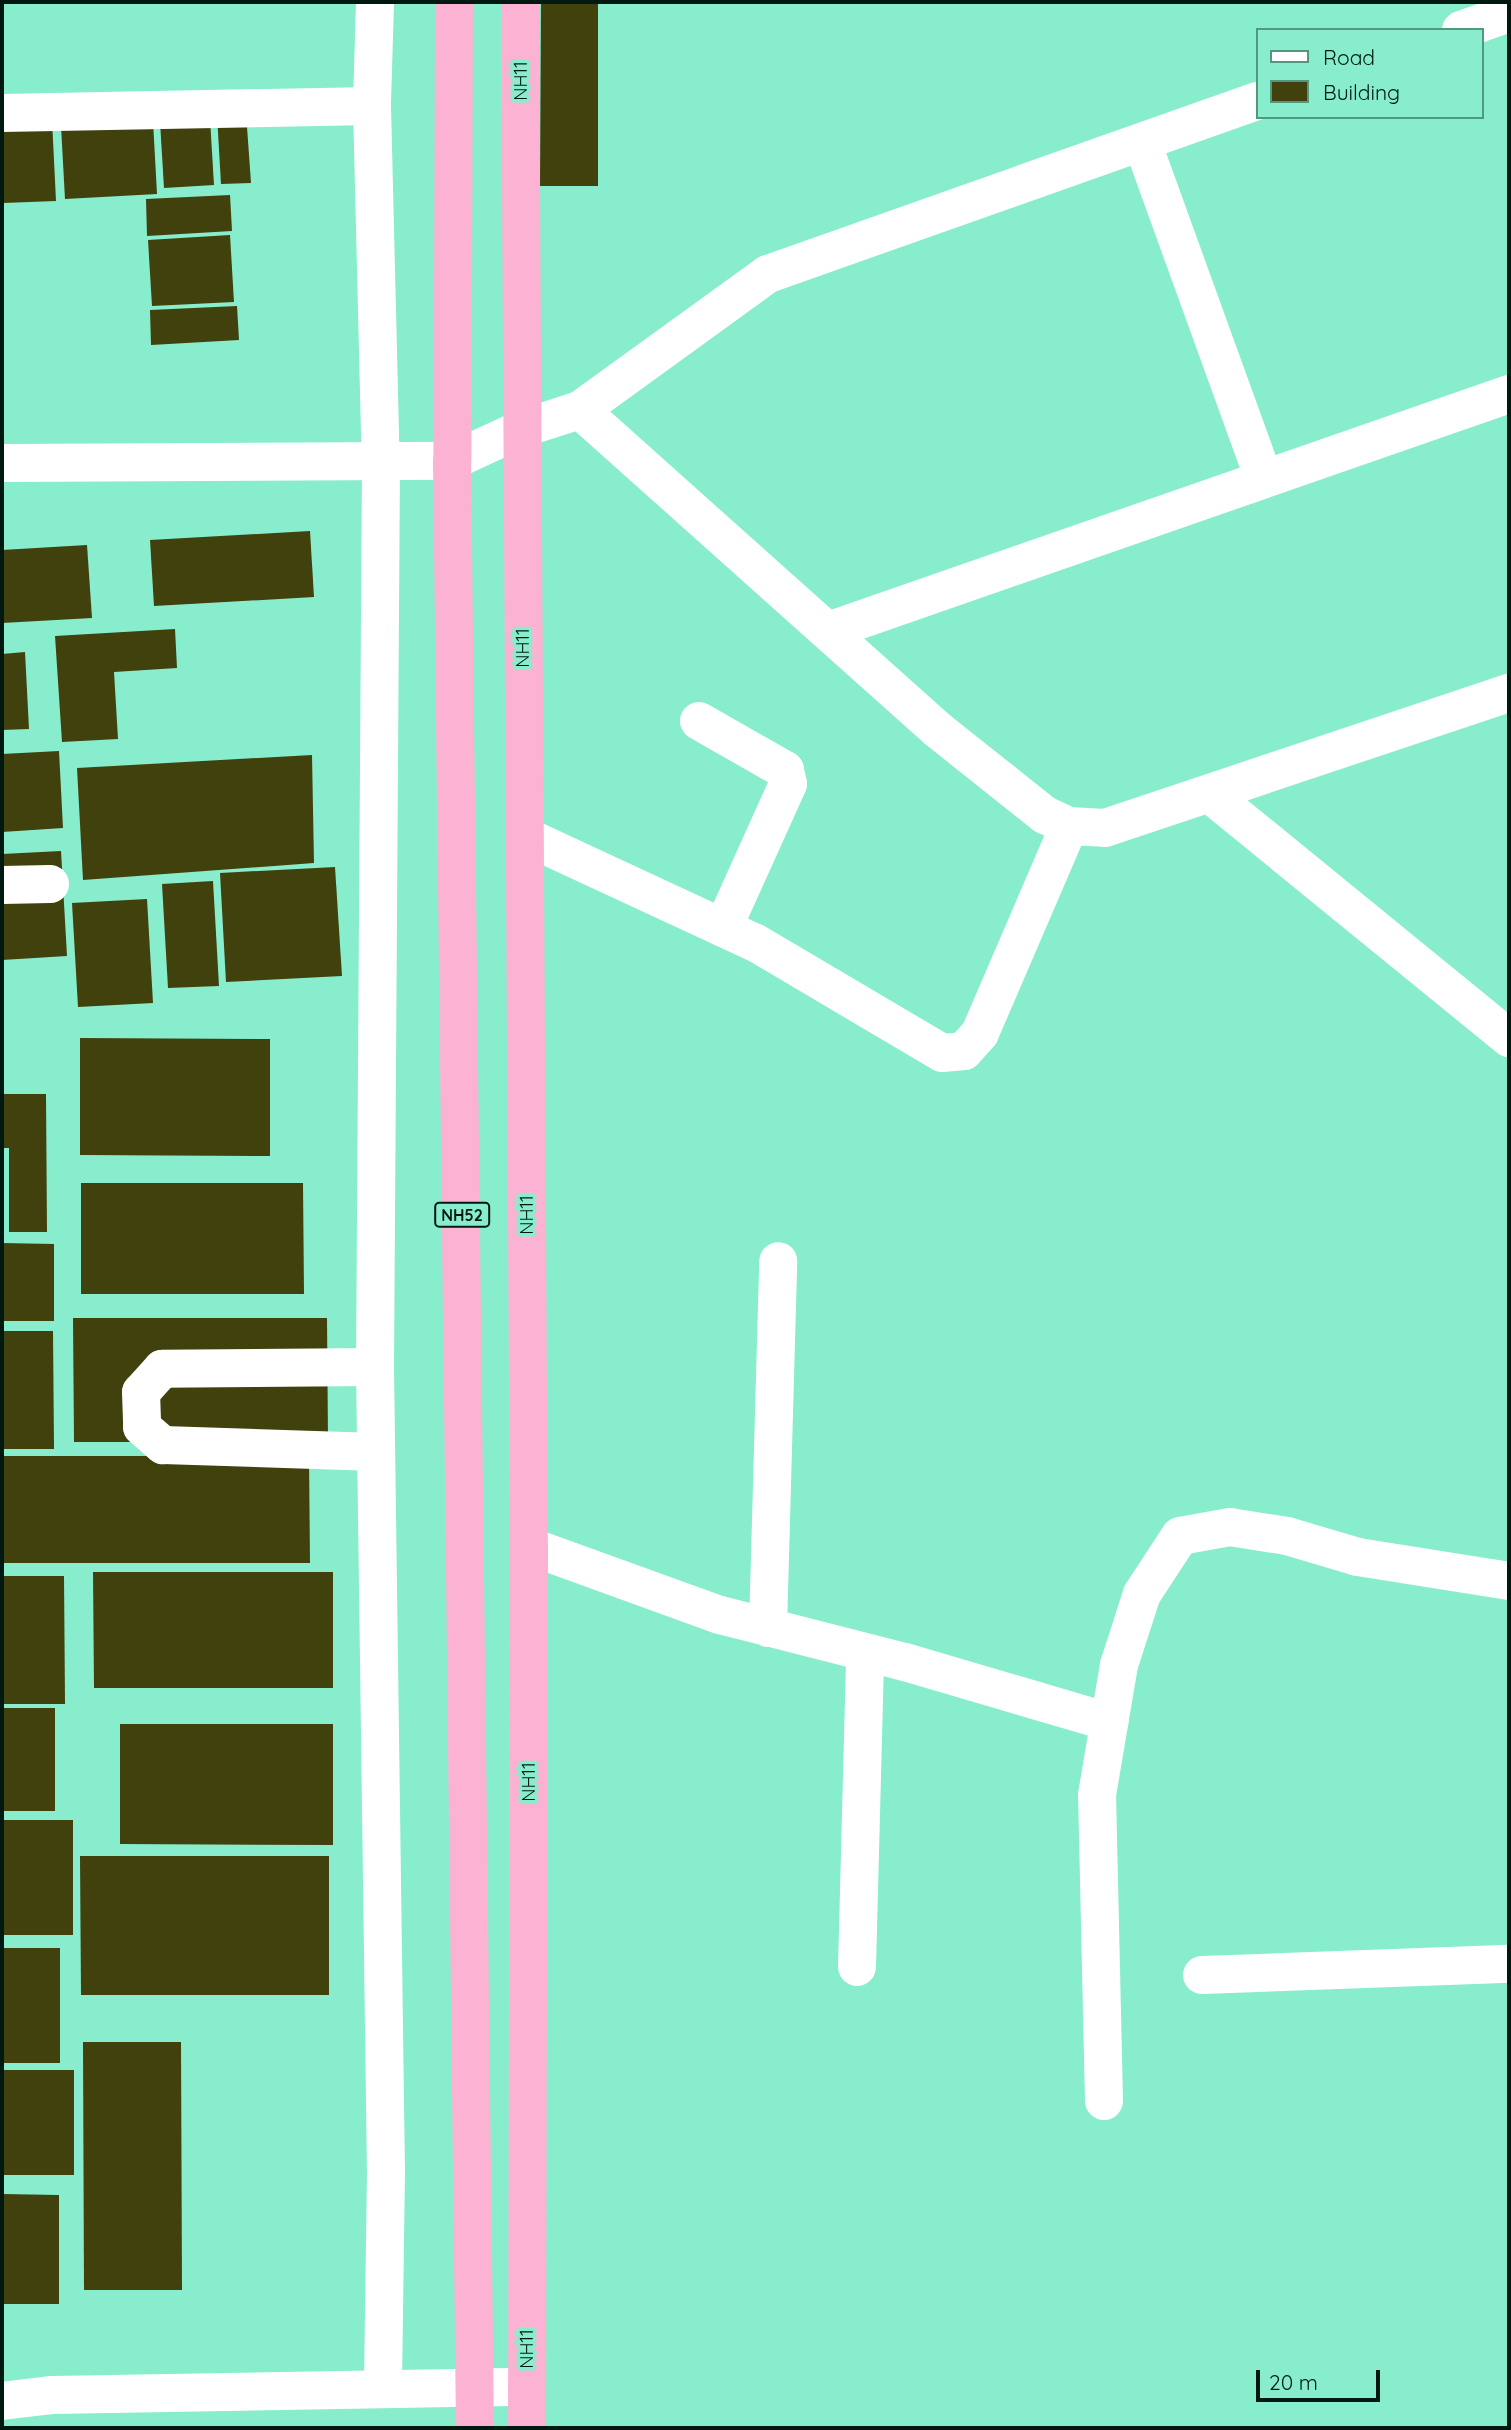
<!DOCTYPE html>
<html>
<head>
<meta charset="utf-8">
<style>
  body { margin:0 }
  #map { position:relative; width:1511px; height:2430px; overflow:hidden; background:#88edcc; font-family:Quicksand,sans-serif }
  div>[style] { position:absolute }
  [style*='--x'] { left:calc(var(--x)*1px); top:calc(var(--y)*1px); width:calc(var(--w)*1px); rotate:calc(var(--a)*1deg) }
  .building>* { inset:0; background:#40410d }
  .street>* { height:38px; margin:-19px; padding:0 19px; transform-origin:19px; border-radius:19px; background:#fff }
  .highway>* { height:38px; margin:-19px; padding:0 19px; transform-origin:19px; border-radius:19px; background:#fcb3d3 }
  span { translate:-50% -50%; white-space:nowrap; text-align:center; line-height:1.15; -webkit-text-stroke:7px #88edcc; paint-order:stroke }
  .shield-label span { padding:2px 5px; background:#88edcc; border:2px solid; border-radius:5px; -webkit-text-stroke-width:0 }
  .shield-label { font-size:16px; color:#001910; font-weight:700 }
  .street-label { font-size:18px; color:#001910 }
  .frame { position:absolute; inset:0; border:4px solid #001910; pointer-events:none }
  .legend { position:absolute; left:1256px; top:28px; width:228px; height:91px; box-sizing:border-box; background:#88edcc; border:2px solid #529881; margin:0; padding:9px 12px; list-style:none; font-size:21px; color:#001910 }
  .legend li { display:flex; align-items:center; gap:14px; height:35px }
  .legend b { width:35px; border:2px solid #529881 }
  .scale { position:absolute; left:1256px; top:2370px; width:124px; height:32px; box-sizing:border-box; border:4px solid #001910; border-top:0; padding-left:9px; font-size:21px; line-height:24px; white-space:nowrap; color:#001910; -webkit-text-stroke:5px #88edcc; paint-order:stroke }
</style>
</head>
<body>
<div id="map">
  <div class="building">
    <i style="clip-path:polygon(541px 2px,598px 2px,598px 186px,540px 186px)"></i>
    <i style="clip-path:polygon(246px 113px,251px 183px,221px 184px,217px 115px)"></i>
    <i style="clip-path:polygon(210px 119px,214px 185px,164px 188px,160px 122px)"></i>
    <i style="clip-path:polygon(52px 120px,56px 201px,3px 203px,2px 122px)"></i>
    <i style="clip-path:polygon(153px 121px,157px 194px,65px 199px,61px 126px)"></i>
    <i style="clip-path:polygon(230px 195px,232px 231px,147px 236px,146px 199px)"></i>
    <i style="clip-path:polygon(230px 235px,234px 302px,152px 306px,148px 240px)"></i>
    <i style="clip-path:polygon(237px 306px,239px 340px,151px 345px,150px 310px)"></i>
    <i style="clip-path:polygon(310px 531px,314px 597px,154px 606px,150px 540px)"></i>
    <i style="clip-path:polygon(87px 545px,92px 618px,2px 623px,2px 550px)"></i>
    <i style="clip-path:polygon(175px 629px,177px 668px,114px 672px,118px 739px,62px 742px,55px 636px)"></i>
    <i style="clip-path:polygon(25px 652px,29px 729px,2px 730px,2px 654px)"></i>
    <i style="clip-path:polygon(59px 751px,63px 828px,2px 832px,2px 754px)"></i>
    <i style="clip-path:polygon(312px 755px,314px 863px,83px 880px,77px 768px)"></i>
    <i style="clip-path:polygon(61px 851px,67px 956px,2px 960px,2px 854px)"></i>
    <i style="clip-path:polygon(335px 867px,342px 976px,226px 982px,220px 873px)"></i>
    <i style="clip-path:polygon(213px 881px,219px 986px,168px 988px,162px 884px)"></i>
    <i style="clip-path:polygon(147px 899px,153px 1003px,78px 1007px,72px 903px)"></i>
    <i style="clip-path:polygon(80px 1038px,270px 1039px,270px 1156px,80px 1155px)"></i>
    <i style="clip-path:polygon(2px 1094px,46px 1094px,47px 1232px,9px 1232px,9px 1148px,2px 1148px)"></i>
    <i style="clip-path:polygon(81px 1183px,303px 1183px,304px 1294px,81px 1294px)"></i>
    <i style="clip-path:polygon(2px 1243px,54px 1244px,54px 1321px,2px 1321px)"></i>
    <i style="clip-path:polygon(73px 1318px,327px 1318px,328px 1442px,74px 1442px)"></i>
    <i style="clip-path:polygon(2px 1331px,53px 1331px,54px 1449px,2px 1449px)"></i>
    <i style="clip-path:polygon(2px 1456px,309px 1456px,310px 1563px,2px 1563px)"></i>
    <i style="clip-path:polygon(93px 1572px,333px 1572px,333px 1688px,94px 1688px)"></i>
    <i style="clip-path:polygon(2px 1576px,64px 1576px,65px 1704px,2px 1704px)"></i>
    <i style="clip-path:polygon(2px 1708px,55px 1708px,55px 1811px,2px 1811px)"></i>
    <i style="clip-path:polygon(120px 1724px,333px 1724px,333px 1845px,120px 1844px)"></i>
    <i style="clip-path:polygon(2px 1820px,73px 1820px,73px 1935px,2px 1935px)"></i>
    <i style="clip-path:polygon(80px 1856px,329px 1856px,329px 1995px,81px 1995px)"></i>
    <i style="clip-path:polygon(2px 1948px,60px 1948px,60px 2063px,2px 2063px)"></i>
    <i style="clip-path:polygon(83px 2042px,181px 2042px,182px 2290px,84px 2290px)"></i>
    <i style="clip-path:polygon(2px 2070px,74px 2070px,74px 2175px,2px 2175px)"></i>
    <i style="clip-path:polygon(2px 2194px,59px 2195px,59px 2304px,2px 2304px)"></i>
  </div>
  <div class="street">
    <i style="--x:375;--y:2;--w:104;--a:91.7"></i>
    <i style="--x:372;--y:106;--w:357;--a:88.6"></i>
    <i style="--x:381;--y:463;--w:904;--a:90.38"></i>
    <i style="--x:375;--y:1367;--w:803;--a:89.22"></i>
    <i style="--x:386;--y:2170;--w:218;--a:90.8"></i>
    <i style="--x:1461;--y:30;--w:51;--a:-19.5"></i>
    <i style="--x:2;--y:113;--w:370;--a:-1.1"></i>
    <i style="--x:1142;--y:142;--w:358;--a:70.1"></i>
    <i style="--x:580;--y:410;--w:480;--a:41.8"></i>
    <i style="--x:938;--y:730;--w:137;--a:38.5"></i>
    <i style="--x:1045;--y:815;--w:26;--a:25"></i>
    <i style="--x:1069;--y:826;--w:36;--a:3"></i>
    <i style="--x:1105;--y:828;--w:426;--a:-18.5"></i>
    <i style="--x:2;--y:463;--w:450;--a:-0.3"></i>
    <i style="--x:452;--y:461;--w:76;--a:-24.9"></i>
    <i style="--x:521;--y:429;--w:62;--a:-17.9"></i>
    <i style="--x:580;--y:410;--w:232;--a:-35.9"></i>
    <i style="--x:768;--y:274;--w:519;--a:-19.48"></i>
    <i style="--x:831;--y:630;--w:718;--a:-19.19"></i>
    <i style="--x:699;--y:721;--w:99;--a:29.7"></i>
    <i style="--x:785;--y:770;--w:14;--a:78"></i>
    <i style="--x:788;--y:784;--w:158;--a:114.3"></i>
    <i style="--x:1211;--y:795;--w:385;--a:39.2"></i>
    <i style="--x:525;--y:836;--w:255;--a:24.9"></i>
    <i style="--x:756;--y:943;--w:216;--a:30.6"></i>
    <i style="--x:942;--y:1053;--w:22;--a:-5"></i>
    <i style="--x:964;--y:1051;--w:24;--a:-48"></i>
    <i style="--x:980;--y:1033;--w:225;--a:-66.7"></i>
    <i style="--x:2;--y:885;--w:48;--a:-1.2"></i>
    <i style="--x:375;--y:1367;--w:213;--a:179.5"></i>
    <i style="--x:162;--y:1369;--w:31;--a:132"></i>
    <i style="--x:141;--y:1392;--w:35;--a:88"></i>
    <i style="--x:142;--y:1427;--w:28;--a:41"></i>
    <i style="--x:163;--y:1445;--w:213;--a:1.9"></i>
    <i style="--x:529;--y:1546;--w:203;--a:19.9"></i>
    <i style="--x:720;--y:1615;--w:191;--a:14.3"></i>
    <i style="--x:905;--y:1662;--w:213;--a:16.4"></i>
    <i style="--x:768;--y:1628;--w:367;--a:-88.4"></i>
    <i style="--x:857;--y:1967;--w:314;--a:-88.5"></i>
    <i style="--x:1202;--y:1975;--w:307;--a:-2.1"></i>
    <i style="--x:1104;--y:2101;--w:306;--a:-91.3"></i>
    <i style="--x:1097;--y:1795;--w:132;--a:-80.4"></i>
    <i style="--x:1119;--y:1665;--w:75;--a:-72.1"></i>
    <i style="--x:1142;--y:1594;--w:69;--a:-56.8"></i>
    <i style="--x:1180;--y:1536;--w:51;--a:-10.2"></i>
    <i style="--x:1230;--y:1527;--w:58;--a:9"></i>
    <i style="--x:1287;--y:1536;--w:74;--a:16.5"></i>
    <i style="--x:1358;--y:1557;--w:153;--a:9"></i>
    <i style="--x:2;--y:2401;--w:49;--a:-7"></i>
    <i style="--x:51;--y:2395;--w:476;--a:-1"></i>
  </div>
  <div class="highway">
    <i style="--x:454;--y:2;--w:459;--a:90.2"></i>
    <i style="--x:452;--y:461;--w:1967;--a:89.33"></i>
    <i style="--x:520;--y:2;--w:1544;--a:89.67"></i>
    <i style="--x:529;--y:1546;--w:882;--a:90.13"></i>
  </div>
  <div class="shield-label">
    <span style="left:462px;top:1215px">NH52</span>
  </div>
  <div class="street-label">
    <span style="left:521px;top:81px;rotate:-90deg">NH11</span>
    <span style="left:523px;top:648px;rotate:-90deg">NH11</span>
    <span style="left:527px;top:1215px;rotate:-90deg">NH11</span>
    <span style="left:529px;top:1782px;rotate:-90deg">NH11</span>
    <span style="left:527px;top:2349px;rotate:-90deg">NH11</span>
  </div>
  <div class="frame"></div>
  <ul class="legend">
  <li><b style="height:9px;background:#fff"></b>Road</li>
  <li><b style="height:19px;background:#40410d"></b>Building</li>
  </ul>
  <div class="scale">20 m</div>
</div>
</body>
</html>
